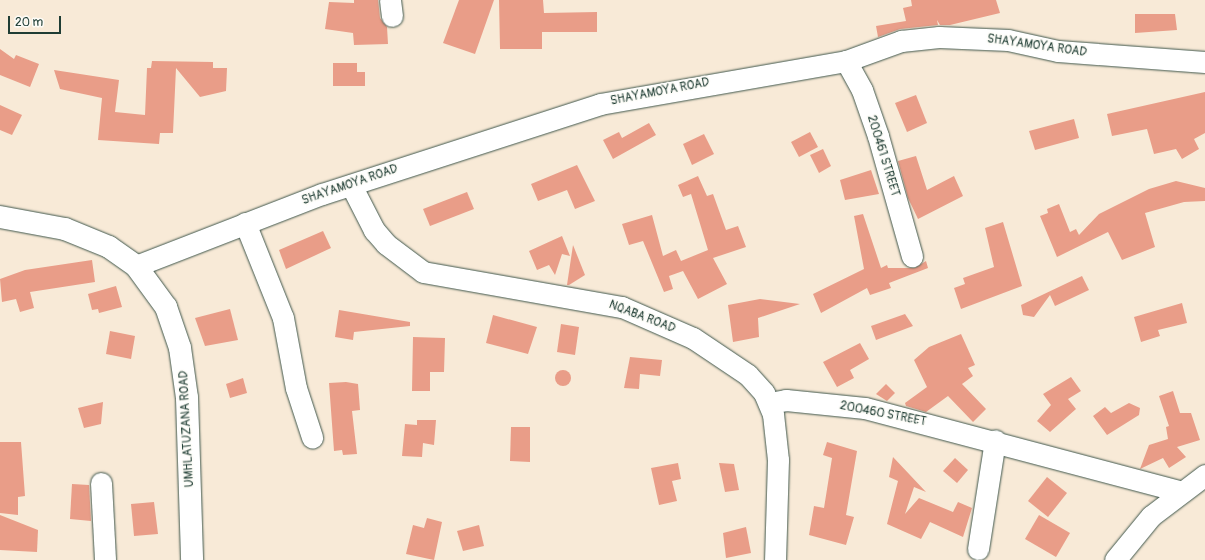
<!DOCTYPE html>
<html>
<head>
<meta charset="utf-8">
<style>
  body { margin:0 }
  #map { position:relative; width:1205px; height:560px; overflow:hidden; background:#f8ead7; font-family:Pangolin,sans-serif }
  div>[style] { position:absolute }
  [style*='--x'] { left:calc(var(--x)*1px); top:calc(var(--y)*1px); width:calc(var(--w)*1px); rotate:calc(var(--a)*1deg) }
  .building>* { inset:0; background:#e99d88 }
  .round { border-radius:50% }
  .roads { filter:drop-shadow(0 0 1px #40574c) drop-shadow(0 0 1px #40574c) }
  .minor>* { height:21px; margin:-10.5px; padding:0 10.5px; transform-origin:10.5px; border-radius:10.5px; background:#fff }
  .tertiary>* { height:22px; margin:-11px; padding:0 11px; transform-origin:11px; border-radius:11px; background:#fff }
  span { translate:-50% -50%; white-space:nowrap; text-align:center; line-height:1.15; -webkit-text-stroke:3px #fdfcf7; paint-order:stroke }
  .street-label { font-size:12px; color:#1f3d34 }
  .scale { position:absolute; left:8px; top:16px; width:53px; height:18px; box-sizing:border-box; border:2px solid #1f3d34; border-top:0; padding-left:5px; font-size:12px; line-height:14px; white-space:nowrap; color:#1f3d34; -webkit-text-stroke:3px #fdfcf7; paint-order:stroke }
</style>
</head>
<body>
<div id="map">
  <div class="building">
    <i style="clip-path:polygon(354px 0,378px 0,380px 18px,387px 27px,388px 44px,354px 45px,353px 33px,325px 29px,329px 2px,354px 3px)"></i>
    <i style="clip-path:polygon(459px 0,494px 0,475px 54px,443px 43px)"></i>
    <i style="clip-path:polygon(499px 0,543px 0,544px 13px,597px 12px,597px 32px,542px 32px,542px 49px,500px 49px)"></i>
    <i style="clip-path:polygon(911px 0,996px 0,1000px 13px,950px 25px,940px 25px,937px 20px,938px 25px,900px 29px,878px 37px,876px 26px,906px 21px,903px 8px,912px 6px)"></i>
    <i style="clip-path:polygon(1135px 14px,1175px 14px,1177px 30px,1135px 33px)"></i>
    <i style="clip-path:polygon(0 49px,14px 59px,16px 55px,39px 64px,30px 87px,0 75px)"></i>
    <i style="clip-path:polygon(152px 61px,213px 62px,213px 68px,227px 68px,226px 91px,200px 97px,176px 68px,173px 133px,160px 133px,159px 144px,98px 140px,102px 98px,60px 89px,54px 70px,119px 80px,115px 112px,145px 115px,147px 68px,151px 68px)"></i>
    <i style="clip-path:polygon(333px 63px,357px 63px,357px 72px,365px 72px,365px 86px,333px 86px)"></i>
    <i style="clip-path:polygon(1205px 92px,1205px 133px,1194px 139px,1199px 149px,1182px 159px,1176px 149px,1154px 154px,1147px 129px,1112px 136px,1107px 114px)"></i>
    <i style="clip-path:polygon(916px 95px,927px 123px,907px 132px,895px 103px)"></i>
    <i style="clip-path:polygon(0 105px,22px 115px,12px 135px,0 130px)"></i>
    <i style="clip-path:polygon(1074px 119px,1079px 138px,1035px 150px,1029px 131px)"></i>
    <i style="clip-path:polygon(649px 123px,656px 135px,613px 159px,603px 140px,619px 132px,622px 138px)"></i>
    <i style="clip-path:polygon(810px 132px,818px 147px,799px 157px,791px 142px)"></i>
    <i style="clip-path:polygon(704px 134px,714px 154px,692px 165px,683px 144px)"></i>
    <i style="clip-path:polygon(823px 149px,831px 166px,819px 173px,810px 155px)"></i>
    <i style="clip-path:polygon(916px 156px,927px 190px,954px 176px,963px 196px,918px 219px,908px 198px,898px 161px)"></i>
    <i style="clip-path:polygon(577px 165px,595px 201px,575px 209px,567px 190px,538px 201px,531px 184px)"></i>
    <i style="clip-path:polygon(871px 170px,879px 194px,845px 200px,840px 180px)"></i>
    <i style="clip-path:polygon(698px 176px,707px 196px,713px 194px,726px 230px,738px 226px,746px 247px,713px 258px,727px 284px,698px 299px,683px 271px,669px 276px,673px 289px,664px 292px,643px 241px,629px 245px,622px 224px,652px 215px,663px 256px,676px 250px,681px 261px,708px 250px,691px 194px,683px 197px,678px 185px)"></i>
    <i style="clip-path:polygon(1176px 181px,1205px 188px,1205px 201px,1184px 202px,1145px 213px,1155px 247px,1122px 260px,1108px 232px,1057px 257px,1040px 216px,1048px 213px,1047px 209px,1059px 204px,1070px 232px,1076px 229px,1079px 235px,1099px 214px,1149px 189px)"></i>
    <i style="clip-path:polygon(467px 192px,474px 209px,430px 226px,423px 209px)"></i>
    <i style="clip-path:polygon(863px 214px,881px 268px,887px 265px,888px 268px,915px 268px,926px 261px,928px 268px,889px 283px,891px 288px,870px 295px,867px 288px,821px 313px,813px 294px,864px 269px,854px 216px)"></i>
    <i style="clip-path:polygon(1003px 222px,1022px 286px,961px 309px,954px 288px,965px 284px,963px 278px,994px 267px,985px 228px)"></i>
    <i style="clip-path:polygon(323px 231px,331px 248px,286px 269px,279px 250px)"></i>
    <i style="clip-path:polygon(562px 236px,570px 256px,562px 254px,555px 275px,549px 265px,537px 270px,529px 251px)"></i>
    <i style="clip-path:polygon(573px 245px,585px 275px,569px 285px,567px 285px)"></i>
    <i style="clip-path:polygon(92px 260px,95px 282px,30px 292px,34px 308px,20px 312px,16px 299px,2px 302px,0 279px,25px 270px)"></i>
    <i style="clip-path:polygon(1082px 276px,1089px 290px,1055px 306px,1050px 295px,1034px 317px,1023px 315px,1021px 305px)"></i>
    <i style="clip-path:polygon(116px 286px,122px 307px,99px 313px,98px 309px,92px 310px,88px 294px)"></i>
    <i style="clip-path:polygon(760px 299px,800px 304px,758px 318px,759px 337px,733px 342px,728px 305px)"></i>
    <i style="clip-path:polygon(1182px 303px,1187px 323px,1158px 330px,1160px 336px,1141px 342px,1134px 317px)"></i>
    <i style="clip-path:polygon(230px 309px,238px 340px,205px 346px,195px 318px)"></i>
    <i style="clip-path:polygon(339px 310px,410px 322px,410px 326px,354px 332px,353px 340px,335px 337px)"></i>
    <i style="clip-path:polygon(905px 314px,913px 326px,876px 340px,871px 326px)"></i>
    <i style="clip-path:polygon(493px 315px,537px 327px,528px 354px,486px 343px)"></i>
    <i style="clip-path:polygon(561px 324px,579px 327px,575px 355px,557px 352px)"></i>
    <i style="clip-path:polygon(110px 331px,135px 336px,131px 359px,106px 354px)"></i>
    <i style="clip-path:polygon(961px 334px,975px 365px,968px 368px,973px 376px,962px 384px,986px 409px,973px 422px,948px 396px,926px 412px,906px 406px,905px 403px,927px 387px,914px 360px,929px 347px)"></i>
    <i style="clip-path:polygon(413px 337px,445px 338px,444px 372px,430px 372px,430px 391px,412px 391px)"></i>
    <i style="clip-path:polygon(860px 343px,869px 359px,850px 370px,854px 378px,837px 387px,823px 362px)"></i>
    <i style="clip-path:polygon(630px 357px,662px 360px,660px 376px,640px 374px,639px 389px,624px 388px)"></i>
    <i class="round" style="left:555px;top:370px;width:16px;height:16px"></i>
    <i style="clip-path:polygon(1071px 377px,1081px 391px,1068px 399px,1076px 409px,1050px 432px,1037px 421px,1051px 405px,1043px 394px)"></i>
    <i style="clip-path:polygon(243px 378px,247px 393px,230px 398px,226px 384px)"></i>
    <i style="clip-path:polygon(346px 382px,358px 384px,360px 410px,352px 411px,357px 454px,343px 455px,342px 450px,334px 451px,329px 383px)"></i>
    <i style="clip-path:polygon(886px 384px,895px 393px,887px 401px,876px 394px)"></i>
    <i style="clip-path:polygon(1173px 391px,1180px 413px,1191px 413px,1200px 440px,1177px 447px,1186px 457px,1169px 468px,1163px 458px,1140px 469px,1149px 445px,1168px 439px,1166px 427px,1169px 426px,1159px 396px)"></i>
    <i style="clip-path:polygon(103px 402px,101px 424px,84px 428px,78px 408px)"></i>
    <i style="clip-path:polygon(1129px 403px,1140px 408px,1139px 415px,1107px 435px,1093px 416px,1105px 407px,1111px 413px)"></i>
    <i style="clip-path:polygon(417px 420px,436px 420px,434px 445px,423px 443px,422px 457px,402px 456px,405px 424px,417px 425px)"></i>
    <i style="clip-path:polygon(511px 427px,530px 427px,530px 462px,510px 461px)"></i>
    <i style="clip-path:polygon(0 442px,21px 442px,25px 496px,18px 497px,18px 515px,0 513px)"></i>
    <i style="clip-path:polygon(827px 442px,857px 451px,846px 515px,854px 517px,846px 545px,809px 535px,814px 506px,824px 508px,832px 458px,823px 455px)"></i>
    <i style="clip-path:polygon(893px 457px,926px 492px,914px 487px,905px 514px,919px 498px,953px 512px,958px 502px,972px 508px,963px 537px,930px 522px,921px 539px,887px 524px,898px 481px,889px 477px)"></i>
    <i style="clip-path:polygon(955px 458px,968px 470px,957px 483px,943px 471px)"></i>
    <i style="clip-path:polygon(678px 463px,681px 479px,672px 481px,677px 501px,659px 505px,651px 468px)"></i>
    <i style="clip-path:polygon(719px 463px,734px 464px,739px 490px,725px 492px)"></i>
    <i style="clip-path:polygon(1047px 477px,1067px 493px,1048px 517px,1028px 501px)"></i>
    <i style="clip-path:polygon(72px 484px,89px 485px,91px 521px,70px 519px)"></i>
    <i style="clip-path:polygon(154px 502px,158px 534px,134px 536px,131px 504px)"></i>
    <i style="clip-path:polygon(0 515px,38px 530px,37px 552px,0 550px)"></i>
    <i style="clip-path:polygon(1039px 515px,1070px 533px,1056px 557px,1025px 539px)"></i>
    <i style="clip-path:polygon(427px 518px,442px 522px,434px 560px,406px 554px,413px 525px,424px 528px)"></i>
    <i style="clip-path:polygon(479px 525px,484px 546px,463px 551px,457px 531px)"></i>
    <i style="clip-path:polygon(746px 527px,751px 553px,726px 558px,723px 533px)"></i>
  </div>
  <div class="roads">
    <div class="minor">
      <i style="--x:390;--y:0;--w:16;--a:83"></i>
      <i style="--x:846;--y:61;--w:33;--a:61"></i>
      <i style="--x:862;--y:90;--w:49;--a:70.8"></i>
      <i style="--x:878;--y:136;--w:125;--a:74.2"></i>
      <i style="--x:351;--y:185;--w:51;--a:62.9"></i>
      <i style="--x:374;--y:230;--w:18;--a:49"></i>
      <i style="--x:386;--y:244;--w:46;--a:37.1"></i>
      <i style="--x:423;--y:272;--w:202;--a:10"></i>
      <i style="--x:622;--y:307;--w:77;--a:23.6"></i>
      <i style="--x:693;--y:338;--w:66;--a:33.9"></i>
      <i style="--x:748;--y:375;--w:24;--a:48"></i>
      <i style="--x:764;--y:393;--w:23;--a:67"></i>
      <i style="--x:773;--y:414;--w:46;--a:83.8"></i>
      <i style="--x:778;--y:460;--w:100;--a:91.7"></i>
      <i style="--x:245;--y:223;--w:102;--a:68.2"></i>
      <i style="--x:283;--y:318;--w:71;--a:79.5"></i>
      <i style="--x:296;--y:388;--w:52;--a:71.9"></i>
      <i style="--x:136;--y:266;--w:199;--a:-21.2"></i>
      <i style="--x:322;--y:194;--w:292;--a:-17.9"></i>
      <i style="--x:600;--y:104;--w:250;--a:-9.9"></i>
      <i style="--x:846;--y:61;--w:59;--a:-20"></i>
      <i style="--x:901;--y:41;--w:38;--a:-6"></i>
      <i style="--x:939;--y:37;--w:69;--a:2.5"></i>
      <i style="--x:1008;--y:40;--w:51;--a:12.4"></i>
      <i style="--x:1058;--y:51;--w:147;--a:4.3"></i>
      <i style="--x:769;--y:403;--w:17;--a:-10"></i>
      <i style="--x:786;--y:400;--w:79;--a:5.8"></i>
      <i style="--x:865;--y:408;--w:328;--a:14.8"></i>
      <i style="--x:101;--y:483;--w:77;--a:87"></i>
      <i style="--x:978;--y:549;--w:110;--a:-81.1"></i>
      <i style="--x:1115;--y:560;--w:57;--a:-50.7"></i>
      <i style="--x:1151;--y:516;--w:68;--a:-37.2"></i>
    </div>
    <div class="tertiary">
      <i style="--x:0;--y:217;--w:66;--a:10.5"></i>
      <i style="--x:65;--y:229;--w:48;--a:22.2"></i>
      <i style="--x:109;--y:247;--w:33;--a:35"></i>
      <i style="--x:136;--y:266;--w:51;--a:53.8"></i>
      <i style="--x:166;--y:307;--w:43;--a:71.1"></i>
      <i style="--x:180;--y:348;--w:50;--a:82"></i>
      <i style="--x:187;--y:398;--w:162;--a:88.2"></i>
    </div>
  </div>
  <div class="street-label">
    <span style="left:1037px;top:46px;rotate:8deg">SHAYAMOYA ROAD</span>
    <span style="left:660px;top:92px;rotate:-11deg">SHAYAMOYA ROAD</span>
    <span style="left:883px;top:156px;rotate:73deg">200461 STREET</span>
    <span style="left:350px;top:185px;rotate:-19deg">SHAYAMOYA ROAD</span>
    <span style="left:642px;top:317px;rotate:21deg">NQABA ROAD</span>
    <span style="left:883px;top:414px;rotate:11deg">200460 STREET</span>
    <span style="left:187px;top:429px;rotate:-93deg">UMHLATUZANA ROAD</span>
  </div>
  <div class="scale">20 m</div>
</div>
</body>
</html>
